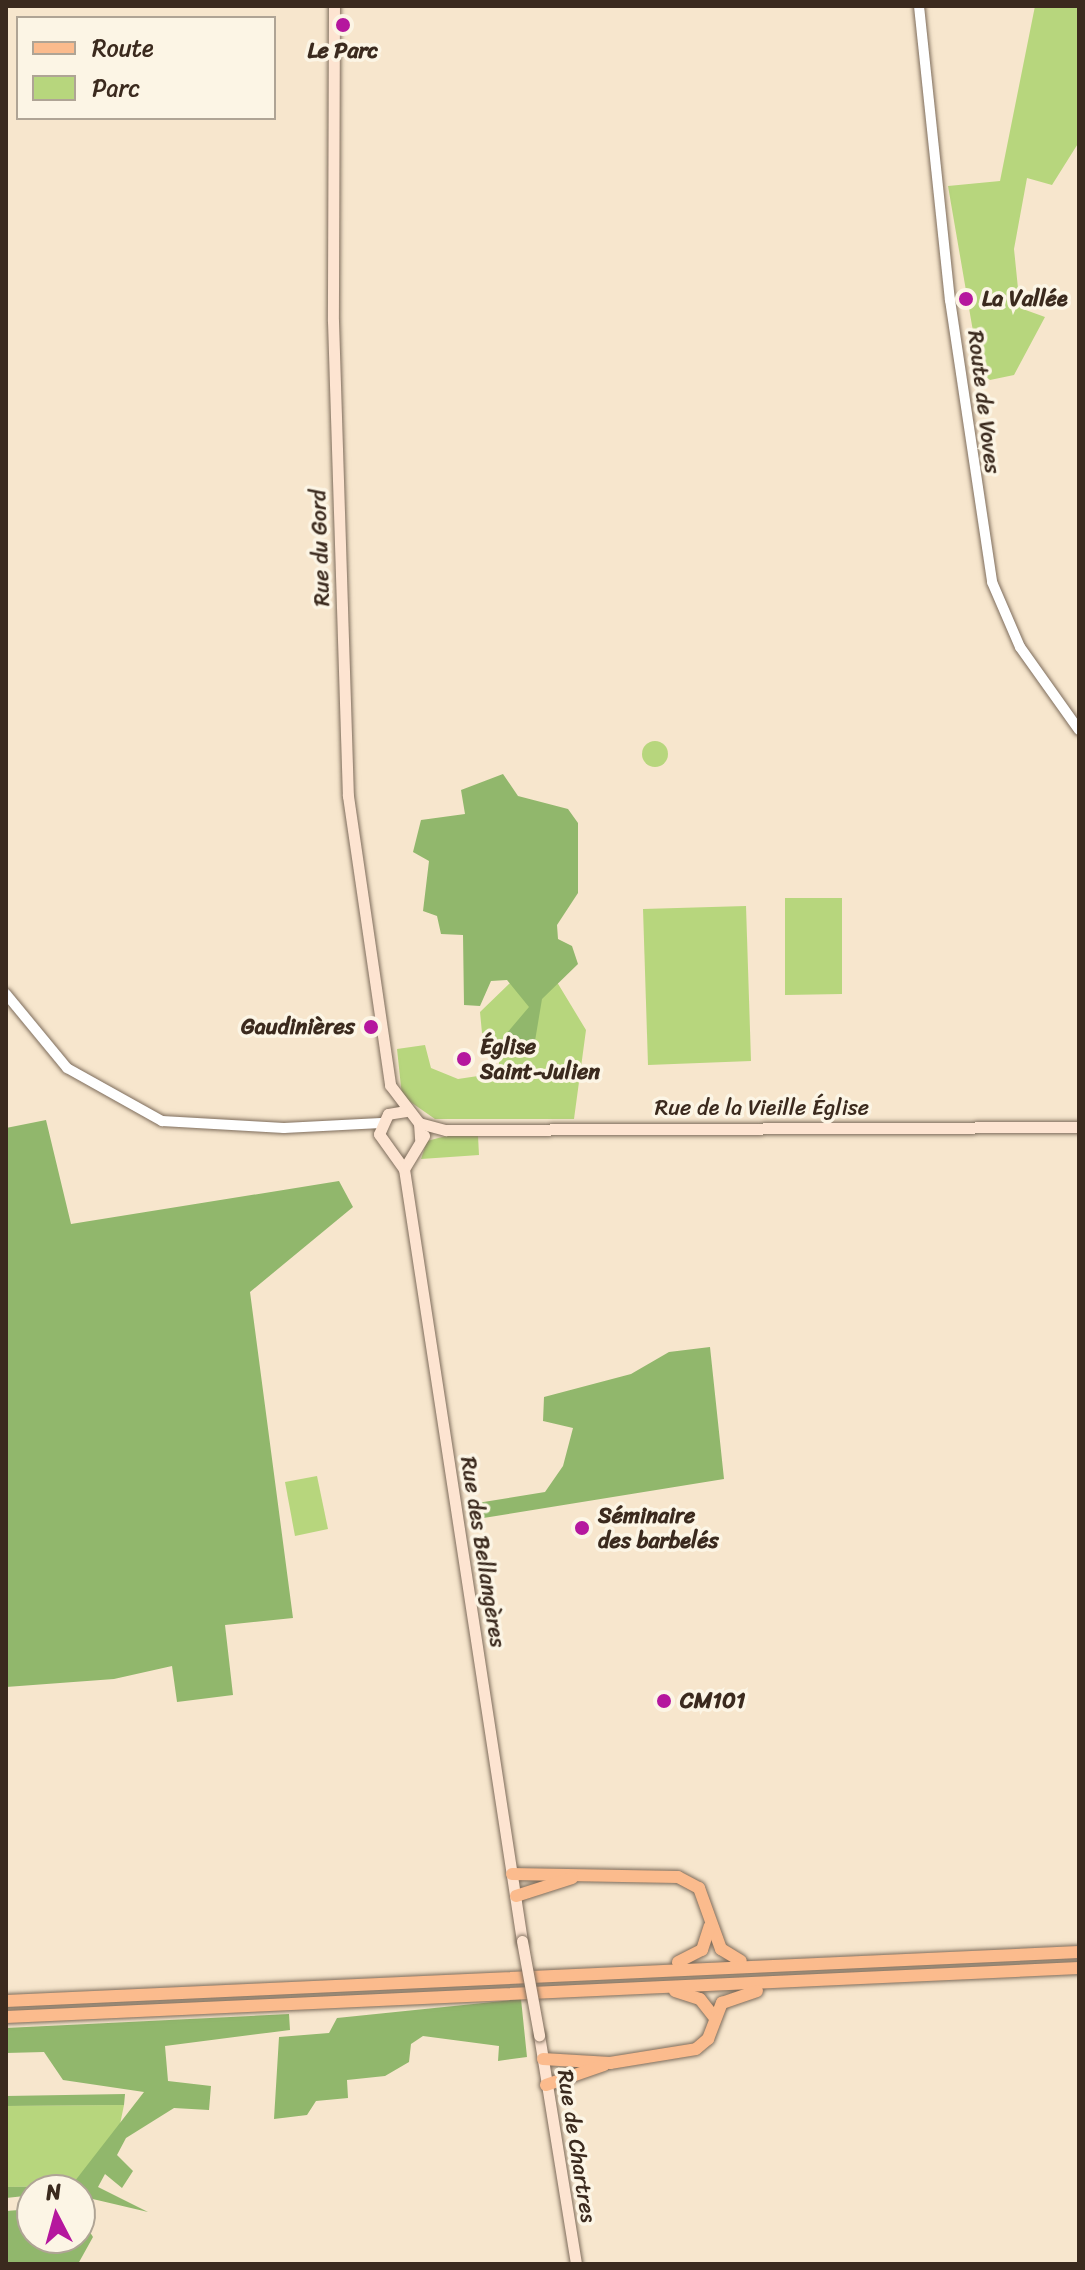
<!DOCTYPE html>
<html>
<head>
<meta charset="utf-8">
<style>
  body { margin:0 }
  #map { position:relative; width:1085px; height:2270px; overflow:hidden; background:#f7e6cd; font-family:Sriracha,sans-serif }
  div>[style] { position:absolute }
  [style*='--x'] { left:calc(var(--x)*1px); top:calc(var(--y)*1px); width:calc(var(--w)*1px); rotate:calc(var(--a)*1deg) }
  .green>* { inset:0; background:#b7d67d }
  .round { border-radius:50% }
  .forest>* { inset:0; background:#91b76c }
  .roads { filter:drop-shadow(0 0 2px #7d6c5b) drop-shadow(0 0 2px #7d6c5b) }
  .tertiary>* { height:10px; margin:-5px; padding:0 5px; transform-origin:5px; border-radius:5px; background:#fff }
  .secondary>* { height:11px; margin:-5.5px; padding:0 5.5px; transform-origin:5.5px; border-radius:5.5px; background:#fde4d1 }
  .primary>* { height:12px; margin:-6px; padding:0 6px; transform-origin:6px; border-radius:6px; background:#fbbb8d }
  .bridges { filter:drop-shadow(0 0 2px #7d6c5b) drop-shadow(0 0 2px #7d6c5b) }
  .secondary-bridge>* { height:11px; margin:-5.5px; padding:0 5.5px; transform-origin:5.5px; border-radius:5.5px; background:#fde4d1 }
  .dots>* { width:22px; height:22px; translate:-50% -50%; box-sizing:border-box; border:4px solid #fcf5e5; border-radius:50% }
  span { translate:-50% -50%; white-space:nowrap; text-align:center; line-height:1.15; -webkit-text-stroke:7px #fcf5e5; paint-order:stroke }
  .poi-label { font-size:22px; color:#3b2a1e; font-weight:700 }
  .left { translate:0 -50%; text-align:left }
  .right { translate:-100% -50%; text-align:right }
  .street-label { font-size:22px; color:#3b2a1e }
  .frame { position:absolute; inset:0; border:8px solid #3b2a1e; pointer-events:none }
  .legend { position:absolute; left:16px; top:16px; width:260px; height:104px; box-sizing:border-box; background:#fcf5e5; border:2px solid #afa495; margin:0; padding:10px 14px; list-style:none; font-size:24px; color:#3b2a1e }
  .legend li { display:flex; align-items:center; gap:16px; height:40px }
  .legend b { width:40px; border:2px solid #afa495 }
  .north { position:absolute; left:16px; top:2174px; width:80px; height:80px; box-sizing:border-box; background:#fcf5e5; border:2px solid #afa495; border-radius:50%; rotate:354deg; font-size:22px; font-weight:700; line-height:32px; text-align:center; color:#3b2a1e }
  .north::after { content:''; display:block; margin:auto; width:28px; height:36px; background:#b5179e; clip-path:polygon(50% 0,100% 100%,50% 72%,0 100%) }
</style>
</head>
<body>
<div id="map">
  <div class="green">
    <i style="clip-path:polygon(1035px 6px,1079px 6px,1079px 142px,1052px 185px,1027px 178px,1014px 249px,1020px 308px,1045px 317px,1014px 375px,990px 380px,980px 372px,948px 186px,1000px 181px)"></i>
    <i class="round" style="left:642px;top:741px;width:26px;height:26px"></i>
    <i style="clip-path:polygon(785px 898px,842px 898px,842px 994px,785px 995px)"></i>
    <i style="clip-path:polygon(746px 906px,751px 1061px,648px 1065px,643px 909px)"></i>
    <i style="clip-path:polygon(540px 954px,586px 1030px,574px 1119px,435px 1119px,402px 1096px,397px 1049px,425px 1045px,431px 1068px,458px 1079px,498px 1073px,501px 1042px,482px 1033px,480px 1012px)"></i>
    <i style="clip-path:polygon(446px 1136px,478px 1136px,479px 1155px,421px 1159px,427px 1141px)"></i>
    <i style="clip-path:polygon(317px 1476px,328px 1529px,295px 1536px,285px 1482px)"></i>
    <i style="clip-path:polygon(124px 2105px,119px 2129px,71px 2186px,6px 2187px,6px 2106px)"></i>
  </div>
  <div class="forest">
    <i style="clip-path:polygon(503px 774px,518px 796px,568px 809px,578px 823px,578px 893px,557px 925px,558px 939px,572px 946px,578px 964px,542px 999px,534px 1047px,506px 1034px,529px 1007px,507px 980px,491px 981px,480px 1006px,464px 1005px,463px 935px,441px 934px,437px 916px,423px 911px,429px 861px,413px 852px,421px 820px,465px 814px,461px 790px)"></i>
    <i style="clip-path:polygon(46px 1120px,71px 1224px,339px 1181px,353px 1207px,250px 1292px,293px 1618px,225px 1625px,233px 1695px,177px 1702px,172px 1666px,114px 1679px,6px 1687px,6px 1128px)"></i>
    <i style="clip-path:polygon(710px 1347px,724px 1479px,471px 1520px,471px 1504px,545px 1492px,563px 1466px,573px 1428px,543px 1421px,544px 1397px,631px 1374px,669px 1352px)"></i>
    <i style="clip-path:polygon(521px 1999px,527px 2057px,498px 2061px,499px 2046px,423px 2036px,411px 2044px,409px 2062px,385px 2076px,347px 2080px,348px 2098px,316px 2101px,307px 2115px,274px 2119px,279px 2037px,329px 2033px,337px 2018px)"></i>
    <i style="clip-path:polygon(289px 2014px,290px 2030px,165px 2046px,168px 2081px,211px 2086px,209px 2110px,174px 2108px,126px 2138px,117px 2155px,133px 2171px,122px 2188px,105px 2174px,98px 2187px,148px 2212px,80px 2196px,80px 2190px,6px 2198px,6px 2187px,71px 2186px,144px 2092px,63px 2080px,44px 2052px,6px 2053px,6px 2028px)"></i>
    <i style="clip-path:polygon(125px 2094px,124px 2105px,6px 2106px,6px 2096px)"></i>
    <i style="clip-path:polygon(32px 2209px,32px 2238px,80px 2238px,80px 2216px,93px 2237px,78px 2264px,6px 2264px,6px 2211px)"></i>
  </div>
  <div class="roads">
    <div class="tertiary">
      <i style="--x:919;--y:6;--w:296;--a:84"></i>
      <i style="--x:950;--y:300;--w:285;--a:81.5"></i>
      <i style="--x:992;--y:582;--w:71;--a:66.7"></i>
      <i style="--x:1020;--y:647;--w:102;--a:54.6"></i>
      <i style="--x:6;--y:994;--w:96;--a:50.5"></i>
      <i style="--x:67;--y:1068;--w:109;--a:29.2"></i>
      <i style="--x:162;--y:1121;--w:122;--a:3.3"></i>
      <i style="--x:284;--y:1128;--w:97;--a:-3"></i>
    </div>
    <div class="secondary">
      <i style="--x:334;--y:6;--w:315;--a:90.2"></i>
      <i style="--x:333;--y:321;--w:475;--a:88.2"></i>
      <i style="--x:348;--y:796;--w:292;--a:81.7"></i>
      <i style="--x:390;--y:1085;--w:48;--a:52.7"></i>
      <i style="--x:419;--y:1123;--w:16;--a:86"></i>
      <i style="--x:406;--y:1111;--w:18;--a:171"></i>
      <i style="--x:388;--y:1114;--w:22;--a:114"></i>
      <i style="--x:379;--y:1134;--w:43;--a:54.5"></i>
      <i style="--x:404;--y:1169;--w:781;--a:81.31"></i>
      <i style="--x:419;--y:1123;--w:28;--a:15"></i>
      <i style="--x:446;--y:1130;--w:633;--a:-0.27"></i>
      <i style="--x:404;--y:1169;--w:39;--a:-59"></i>
      <i style="--x:539;--y:2035;--w:232;--a:80.8"></i>
    </div>
    <div class="primary">
      <i style="--x:512;--y:1874;--w:166;--a:1"></i>
      <i style="--x:678;--y:1877;--w:24;--a:28"></i>
      <i style="--x:699;--y:1888;--w:65;--a:70.2"></i>
      <i style="--x:721;--y:1949;--w:23;--a:31"></i>
      <i style="--x:516;--y:1896;--w:59;--a:-17.8"></i>
      <i style="--x:678;--y:1962;--w:27;--a:-27"></i>
      <i style="--x:702;--y:1950;--w:25;--a:-72"></i>
      <i style="--x:675;--y:1991;--w:26;--a:18"></i>
      <i style="--x:700;--y:1999;--w:24;--a:52"></i>
      <i style="--x:6;--y:2001;--w:1074;--a:-2.61"></i>
      <i style="--x:6;--y:2017;--w:1074;--a:-2.61"></i>
      <i style="--x:543;--y:2059;--w:67;--a:3.4"></i>
      <i style="--x:610;--y:2063;--w:87;--a:-9.2"></i>
      <i style="--x:696;--y:2049;--w:16;--a:-40"></i>
      <i style="--x:708;--y:2039;--w:39;--a:-69"></i>
      <i style="--x:722;--y:2003;--w:37;--a:-19"></i>
      <i style="--x:546;--y:2085;--w:61;--a:-19"></i>
    </div>
  </div>
  <div class="bridges">
    <div class="secondary-bridge">
      <i style="--x:522;--y:1941;--w:96;--a:79.7"></i>
    </div>
  </div>
  <div class="dots">
    <i style="left:343px;top:25px;background:#b5179e"></i>
    <i style="left:966px;top:299px;background:#b5179e"></i>
    <i style="left:371px;top:1027px;background:#b5179e"></i>
    <i style="left:464px;top:1059px;background:#b5179e"></i>
    <i style="left:582px;top:1528px;background:#b5179e"></i>
    <i style="left:664px;top:1701px;background:#b5179e"></i>
  </div>
  <div class="poi-label">
    <span style="left:343px;top:51px">Le Parc</span>
    <span class="left" style="left:982px;top:299px">La Vallée</span>
    <span class="right" style="left:355px;top:1027px">Gaudinières</span>
    <span class="left" style="left:480px;top:1059px">Église<br>Saint-Julien</span>
    <span class="left" style="left:598px;top:1528px">Séminaire<br>des barbelés</span>
    <span class="left" style="left:680px;top:1701px">CM101</span>
  </div>
  <div class="street-label">
    <span style="left:984px;top:402px;rotate:83deg">Route de Voves</span>
    <span style="left:320px;top:548px;rotate:-92deg">Rue du Gord</span>
    <span style="left:762px;top:1108px">Rue de la Vieille Église</span>
    <span style="left:483px;top:1552px;rotate:81deg">Rue des Bellangères</span>
    <span style="left:577px;top:2146px;rotate:81deg">Rue de Chartres</span>
  </div>
  <div class="frame"></div>
  <ul class="legend">
  <li><b style="height:10px;background:#fbbb8d"></b>Route</li>
  <li><b style="height:22px;background:#b7d67d"></b>Parc</li>
  </ul>
  <div class="north">N</div>
</div>
</body>
</html>
